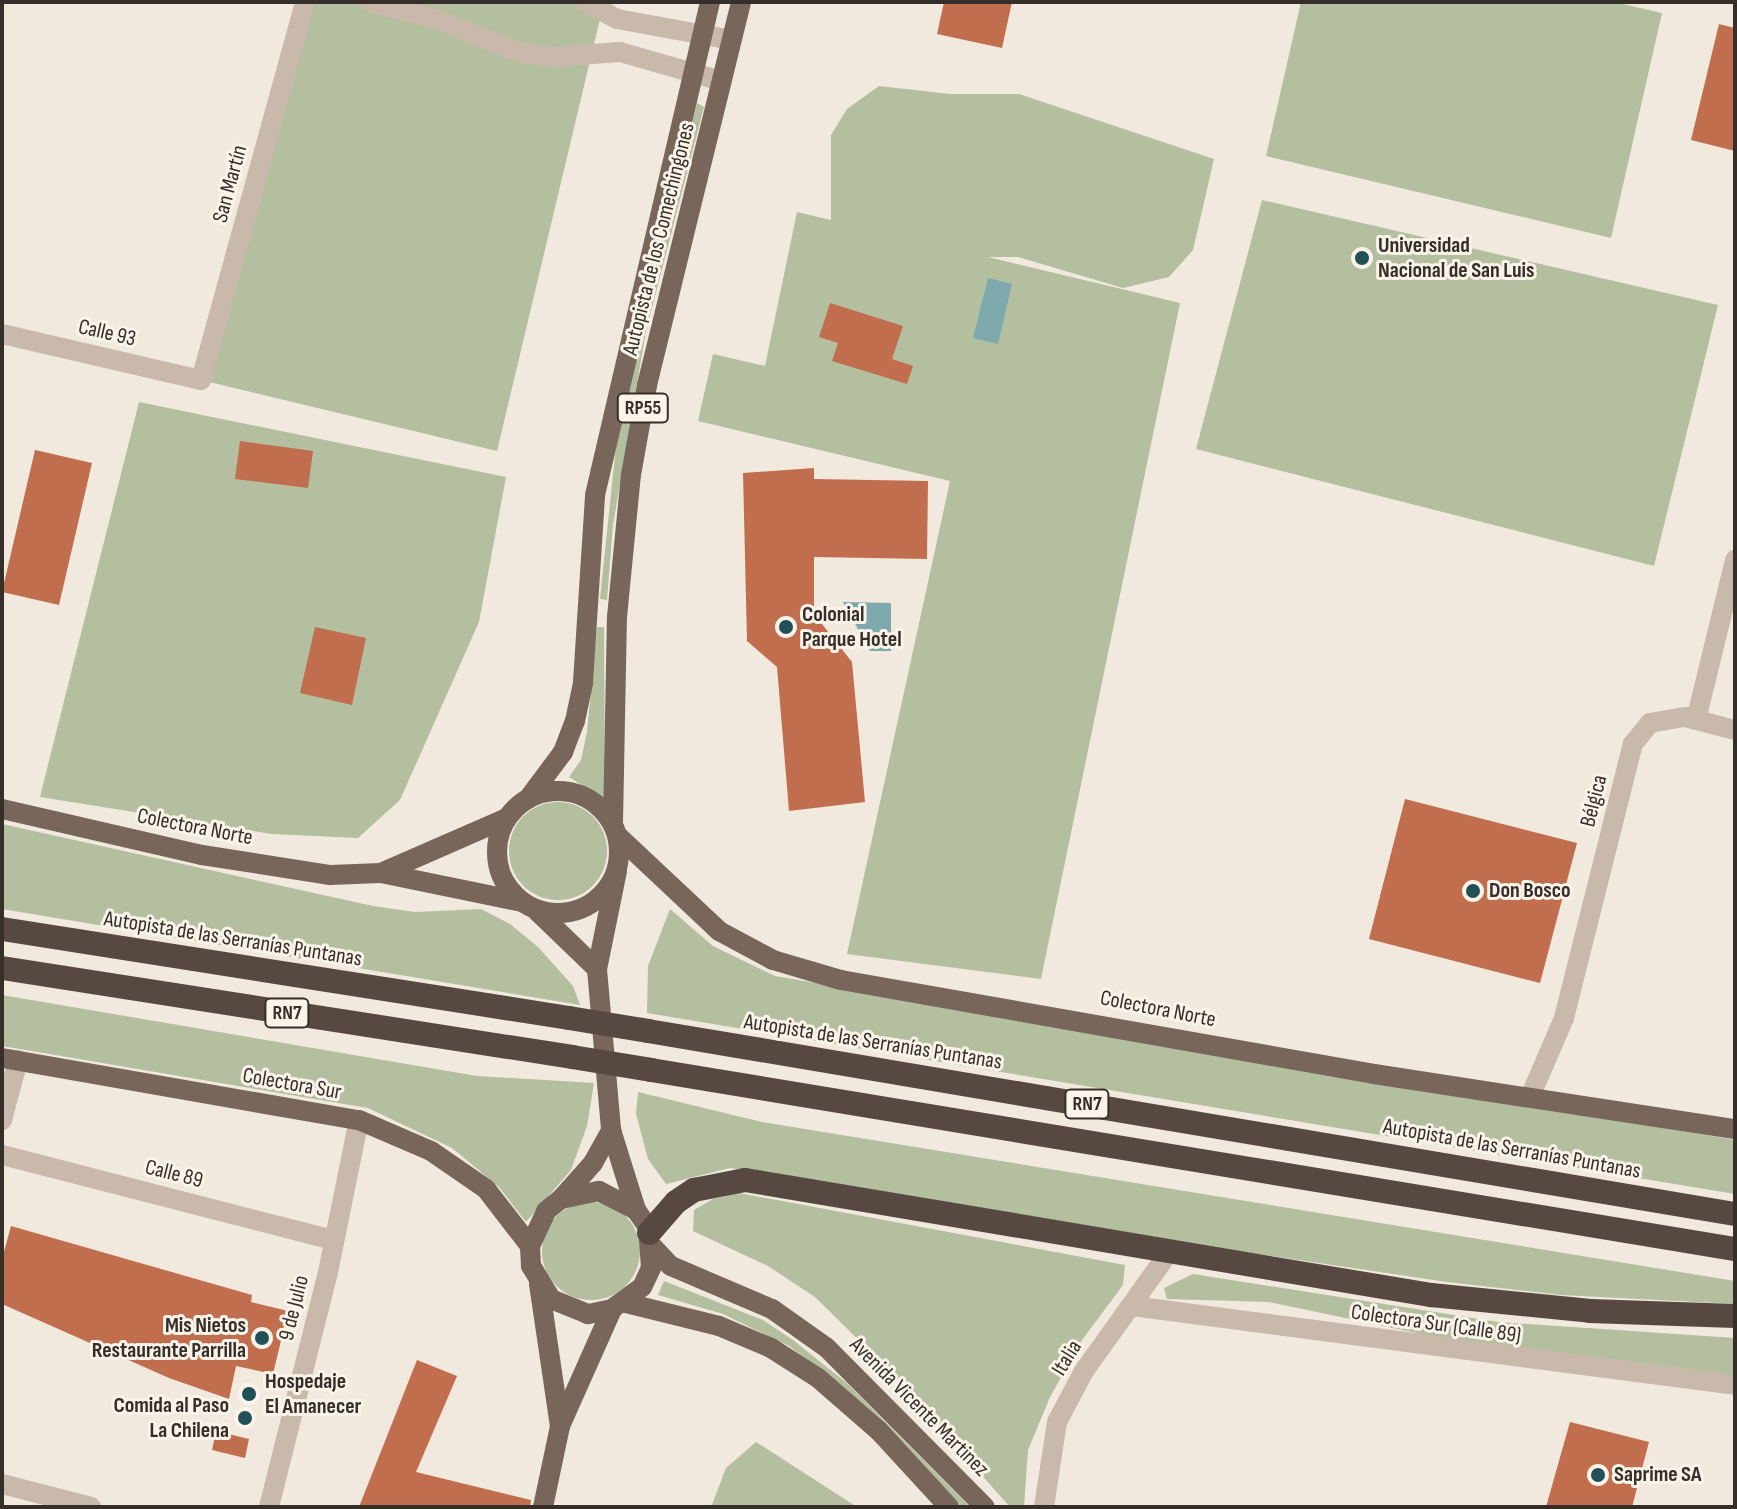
<!DOCTYPE html>
<html>
<head>
<meta charset="utf-8">
<style>
  body { margin:0 }
  #map { position:relative; width:1737px; height:1509px; overflow:hidden; background:#f1e9dd; font-family:"Sofia Sans Condensed",sans-serif }
  div>[style] { position:absolute }
  [style*='--x'] { left:calc(var(--x)*1px); top:calc(var(--y)*1px); width:calc(var(--w)*1px); rotate:calc(var(--a)*1deg) }
  .green>* { inset:0; background:#b3bf9e }
  .round { border-radius:50% }
  .water>* { inset:0; background:#7ea9ad }
  .building>* { inset:0; background:#c06e4d }
  .minor>* { height:20px; margin:-10px; padding:0 10px; transform-origin:10px; border-radius:10px; background:#c9b9aa }
  .major>* { height:20px; margin:-10px; padding:0 10px; transform-origin:10px; border-radius:10px; background:#78665b }
  .major>.ring { margin:-10px; padding:0; box-sizing:content-box; background:none; border:20px solid #78665b; border-radius:50% }
  .highway>* { height:24px; margin:-12px; padding:0 12px; transform-origin:12px; border-radius:12px; background:#574941 }
  .highway-bridge>* { height:24px; margin:-12px; padding:0 12px; transform-origin:12px; border-radius:12px; background:#574941 }
  .dots>* { width:22px; height:22px; translate:-50% -50%; box-sizing:border-box; border:4px solid #f9f3ea; border-radius:50% }
  span { translate:-50% -50%; white-space:nowrap; text-align:center; line-height:1.15; -webkit-text-stroke:6px #f9f3ea; paint-order:stroke }
  .shield-label span { padding:2px 6px; background:#f9f3ea; border:2px solid; border-radius:6px; -webkit-text-stroke-width:0 }
  .shield-label { font-size:20px; color:#362e29; font-weight:700 }
  .street-label { font-size:22px; color:#362e29 }
  .poi-label { font-size:22px; color:#362e29; font-weight:700 }
  .left { translate:0 -50%; text-align:left }
  .right { translate:-100% -50%; text-align:right }
  .frame { position:absolute; inset:0; border:4px solid #362e29; pointer-events:none }
</style>
</head>
<body>
<div id="map">
  <div class="green">
    <i style="clip-path:polygon(305px 2px,604px 2px,497px 451px,201px 380px)"></i>
    <i style="clip-path:polygon(1301px 2px,1614px 2px,1662px 13px,1611px 238px,1266px 156px)"></i>
    <i style="clip-path:polygon(879px 86px,950px 94px,1019px 94px,1214px 159px,1193px 250px,1169px 277px,1123px 288px,1018px 257px,988px 257px,1180px 303px,1041px 979px,847px 954px,950px 481px,698px 421px,713px 354px,765px 366px,797px 212px,831px 220px,831px 135px,847px 109px)"></i>
    <i style="clip-path:polygon(697px 103px,704px 107px,646px 331px,613px 525px,607px 600px,600px 599px,616px 446px)"></i>
    <i style="clip-path:polygon(1262px 200px,1718px 305px,1654px 566px,1196px 449px)"></i>
    <i style="clip-path:polygon(139px 402px,506px 477px,479px 622px,400px 800px,358px 838px,272px 834px,40px 797px)"></i>
    <i style="clip-path:polygon(597px 627px,604px 627px,605px 800px,569px 777px,581px 760px,587px 732px)"></i>
    <i class="round" style="left:509px;top:802px;width:98px;height:98px"></i>
    <i style="clip-path:polygon(2px 824px,373px 906px,415px 912px,481px 909px,510px 924px,538px 947px,573px 986px,580px 1005px,2px 909px)"></i>
    <i style="clip-path:polygon(670px 909px,713px 946px,775px 976px,1735px 1140px,1735px 1194px,647px 1013px,648px 966px)"></i>
    <i style="clip-path:polygon(2px 995px,477px 1076px,594px 1083px,587px 1126px,571px 1170px,526px 1222px,499px 1187px,452px 1148px,368px 1108px,2px 1046px)"></i>
    <i style="clip-path:polygon(638px 1092px,762px 1122px,1735px 1281px,1735px 1304px,1561px 1295px,1447px 1282px,1049px 1223px,730px 1168px,666px 1184px,648px 1159px,636px 1114px)"></i>
    <i style="clip-path:polygon(739px 1193px,1125px 1265px,1123px 1285px,1082px 1340px,1050px 1397px,1028px 1450px,1024px 1507px,1010px 1507px,883px 1364px,815px 1297px,768px 1266px,693px 1231px,694px 1210px,713px 1199px)"></i>
    <i class="round" style="left:542px;top:1202px;width:98px;height:98px"></i>
    <i style="clip-path:polygon(1193px 1274px,1498px 1322px,1735px 1338px,1735px 1377px,1431px 1336px,1269px 1302px,1167px 1299px,1164px 1288px)"></i>
    <i style="clip-path:polygon(664px 1281px,763px 1320px,793px 1340px,848px 1384px,970px 1507px,960px 1507px,844px 1388px,789px 1346px,723px 1314px,658px 1295px)"></i>
    <i style="clip-path:polygon(756px 1442px,857px 1507px,711px 1507px,726px 1468px)"></i>
  </div>
  <div class="water">
    <i style="clip-path:polygon(988px 278px,1012px 284px,998px 344px,973px 338px)"></i>
    <i style="clip-path:polygon(843px 602px,891px 603px,891px 651px,870px 651px)"></i>
  </div>
  <div class="building">
    <i style="clip-path:polygon(944px 2px,1012px 2px,1002px 48px,937px 34px)"></i>
    <i style="clip-path:polygon(1719px 24px,1735px 28px,1735px 151px,1691px 140px)"></i>
    <i style="clip-path:polygon(830px 303px,903px 326px,892px 359px,913px 366px,907px 384px,832px 361px,838px 343px,819px 337px)"></i>
    <i style="clip-path:polygon(240px 441px,313px 451px,308px 488px,235px 479px)"></i>
    <i style="clip-path:polygon(35px 450px,92px 463px,59px 605px,2px 592px)"></i>
    <i style="clip-path:polygon(814px 468px,814px 479px,928px 481px,927px 559px,814px 557px,814px 614px,852px 662px,865px 802px,789px 811px,777px 667px,747px 641px,743px 473px)"></i>
    <i style="clip-path:polygon(315px 627px,366px 638px,352px 705px,300px 693px)"></i>
    <i style="clip-path:polygon(1405px 799px,1577px 843px,1540px 983px,1369px 939px)"></i>
    <i style="clip-path:polygon(11px 1226px,252px 1295px,251px 1302px,288px 1311px,273px 1374px,236px 1366px,229px 1399px,169px 1378px,2px 1304px,2px 1259px)"></i>
    <i style="clip-path:polygon(417px 1360px,457px 1376px,416px 1472px,531px 1500px,530px 1507px,359px 1507px)"></i>
    <i style="clip-path:polygon(1570px 1422px,1649px 1442px,1632px 1507px,1546px 1507px)"></i>
    <i style="clip-path:polygon(216px 1431px,249px 1439px,245px 1458px,212px 1450px)"></i>
  </div>
  <div class="minor">
    <i style="--x:370;--y:2;--w:68;--a:14.4"></i>
    <i style="--x:436;--y:19;--w:91;--a:22"></i>
    <i style="--x:520;--y:53;--w:33;--a:7"></i>
    <i style="--x:553;--y:57;--w:67;--a:-4.3"></i>
    <i style="--x:620;--y:52;--w:106;--a:15.9"></i>
    <i style="--x:585;--y:2;--w:36;--a:28"></i>
    <i style="--x:617;--y:19;--w:116;--a:10.4"></i>
    <i style="--x:2;--y:334;--w:204;--a:13"></i>
    <i style="--x:201;--y:380;--w:392;--a:-74.6"></i>
    <i style="--x:1696;--y:720;--w:165;--a:-76.3"></i>
    <i style="--x:1530;--y:1097;--w:86;--a:-66.7"></i>
    <i style="--x:1564;--y:1018;--w:283;--a:-75.9"></i>
    <i style="--x:1633;--y:744;--w:27;--a:-51"></i>
    <i style="--x:1650;--y:723;--w:36;--a:-10"></i>
    <i style="--x:1685;--y:717;--w:52;--a:14.6"></i>
    <i style="--x:2;--y:1120;--w:62;--a:-75.1"></i>
    <i style="--x:2;--y:1155;--w:343;--a:14.4"></i>
    <i style="--x:1132;--y:1306;--w:608;--a:7.46"></i>
    <i style="--x:2;--y:1484;--w:92;--a:14.5"></i>
    <i style="--x:269;--y:1507;--w:242;--a:-75.9"></i>
    <i style="--x:328;--y:1272;--w:155;--a:-78.5"></i>
    <i style="--x:1044;--y:1507;--w:86;--a:-81.3"></i>
    <i style="--x:1057;--y:1422;--w:58;--a:-62.1"></i>
    <i style="--x:1084;--y:1371;--w:148;--a:-54.4"></i>
  </div>
  <div class="major">
    <i class="ring" style="left:497px;top:791px;width:102px;height:102px"></i>
    <i style="--x:528;--y:799;--w:59;--a:-53.3"></i>
    <i style="--x:563;--y:752;--w:33;--a:-69"></i>
    <i style="--x:575;--y:721;--w:40;--a:-78"></i>
    <i style="--x:583;--y:682;--w:187;--a:-86.3"></i>
    <i style="--x:595;--y:495;--w:506;--a:-76.87"></i>
    <i style="--x:2;--y:809;--w:205;--a:13"></i>
    <i style="--x:202;--y:855;--w:130;--a:8.9"></i>
    <i style="--x:330;--y:875;--w:51;--a:-2.2"></i>
    <i style="--x:381;--y:873;--w:137;--a:-23.6"></i>
    <i style="--x:613;--y:823;--w:206;--a:-88.9"></i>
    <i style="--x:617;--y:617;--w:143;--a:-84.4"></i>
    <i style="--x:631;--y:475;--w:91;--a:-79.9"></i>
    <i style="--x:647;--y:385;--w:394;--a:-76.2"></i>
    <i style="--x:618;--y:836;--w:139;--a:43.2"></i>
    <i style="--x:719;--y:931;--w:61;--a:28.2"></i>
    <i style="--x:773;--y:960;--w:71;--a:16.4"></i>
    <i style="--x:841;--y:980;--w:541;--a:10"></i>
    <i style="--x:1374;--y:1074;--w:365;--a:8.7"></i>
    <i style="--x:617;--y:871;--w:100;--a:101.5"></i>
    <i style="--x:597;--y:969;--w:162;--a:85"></i>
    <i style="--x:611;--y:1130;--w:84;--a:72.6"></i>
    <i style="--x:636;--y:1210;--w:21;--a:55"></i>
    <i style="--x:648;--y:1227;--w:41;--a:85.8"></i>
    <i style="--x:651;--y:1268;--w:21;--a:115"></i>
    <i style="--x:642;--y:1287;--w:37;--a:144"></i>
    <i style="--x:612;--y:1309;--w:25;--a:168"></i>
    <i style="--x:588;--y:1314;--w:40;--a:-158"></i>
    <i style="--x:551;--y:1299;--w:39;--a:-121"></i>
    <i style="--x:531;--y:1266;--w:20;--a:-93"></i>
    <i style="--x:530;--y:1246;--w:38;--a:-65"></i>
    <i style="--x:546;--y:1211;--w:19;--a:-39"></i>
    <i style="--x:561;--y:1199;--w:39;--a:-12"></i>
    <i style="--x:599;--y:1191;--w:42;--a:27.2"></i>
    <i style="--x:381;--y:873;--w:144;--a:11.6"></i>
    <i style="--x:537;--y:911;--w:83;--a:44"></i>
    <i style="--x:2;--y:1058;--w:362;--a:9.9"></i>
    <i style="--x:359;--y:1120;--w:78;--a:23.3"></i>
    <i style="--x:431;--y:1151;--w:67;--a:34.6"></i>
    <i style="--x:486;--y:1189;--w:72;--a:52.3"></i>
    <i style="--x:562;--y:1198;--w:47;--a:-48.5"></i>
    <i style="--x:593;--y:1163;--w:38;--a:-61"></i>
    <i style="--x:653;--y:1247;--w:26;--a:47"></i>
    <i style="--x:671;--y:1266;--w:110;--a:23.1"></i>
    <i style="--x:772;--y:1309;--w:67;--a:35.3"></i>
    <i style="--x:827;--y:1348;--w:224;--a:45.2"></i>
    <i style="--x:539;--y:1284;--w:144;--a:81.6"></i>
    <i style="--x:626;--y:1303;--w:96;--a:13.9"></i>
    <i style="--x:719;--y:1326;--w:56;--a:22.9"></i>
    <i style="--x:771;--y:1348;--w:56;--a:32.6"></i>
    <i style="--x:818;--y:1378;--w:81;--a:41"></i>
    <i style="--x:879;--y:1431;--w:103;--a:47.4"></i>
    <i style="--x:543;--y:1507;--w:83;--a:-78.1"></i>
    <i style="--x:560;--y:1426;--w:128;--a:-66"></i>
  </div>
  <div class="highway">
    <i style="--x:2;--y:929;--w:574;--a:8.92"></i>
    <i style="--x:2;--y:968;--w:577;--a:8.87"></i>
    <i style="--x:648;--y:1031;--w:1102;--a:9.56"></i>
    <i style="--x:651;--y:1070;--w:1099;--a:9.38"></i>
    <i style="--x:649;--y:1233;--w:41;--a:-48.9"></i>
    <i style="--x:676;--y:1202;--w:22;--a:-34"></i>
    <i style="--x:694;--y:1190;--w:52;--a:-11.1"></i>
    <i style="--x:745;--y:1180;--w:696;--a:9.52"></i>
    <i style="--x:1431;--y:1295;--w:160;--a:5.7"></i>
    <i style="--x:1590;--y:1311;--w:145;--a:2"></i>
  </div>
  <div class="highway-bridge">
    <i style="--x:569;--y:1018;--w:80;--a:9.3"></i>
    <i style="--x:572;--y:1057;--w:80;--a:9.3"></i>
  </div>
  <div class="dots">
    <i style="left:1362px;top:258px;background:#215056"></i>
    <i style="left:786px;top:627px;background:#215056"></i>
    <i style="left:1473px;top:891px;background:#215056"></i>
    <i style="left:262px;top:1338px;background:#215056"></i>
    <i style="left:249px;top:1394px;background:#215056"></i>
    <i style="left:245px;top:1418px;background:#215056"></i>
    <i style="left:1598px;top:1475px;background:#215056"></i>
  </div>
  <div class="shield-label">
    <span style="left:643px;top:408px">RP55</span>
    <span style="left:287px;top:1013px">RN7</span>
    <span style="left:1087px;top:1104px">RN7</span>
  </div>
  <div class="street-label">
    <span style="left:230px;top:184px;rotate:-75deg">San Martín</span>
    <span style="left:659px;top:239px;rotate:-76deg">Autopista de los Comechingones</span>
    <span style="left:107px;top:333px;rotate:13deg">Calle 93</span>
    <span style="left:1594px;top:801px;rotate:-76deg">Bélgica</span>
    <span style="left:195px;top:827px;rotate:11deg">Colectora Norte</span>
    <span style="left:233px;top:939px;rotate:9deg">Autopista de las Serranías Puntanas</span>
    <span style="left:1158px;top:1009px;rotate:11deg">Colectora Norte</span>
    <span style="left:873px;top:1042px;rotate:9deg">Autopista de las Serranías Puntanas</span>
    <span style="left:292px;top:1084px;rotate:10deg">Colectora Sur</span>
    <span style="left:1512px;top:1149px;rotate:10deg">Autopista de las Serranías Puntanas</span>
    <span style="left:174px;top:1174px;rotate:14deg">Calle 89</span>
    <span style="left:294px;top:1308px;rotate:-76deg">9 de Julio</span>
    <span style="left:1436px;top:1324px;rotate:8deg">Colectora Sur (Calle 89)</span>
    <span style="left:1067px;top:1358px;rotate:-58deg">Italia</span>
    <span style="left:919px;top:1407px;rotate:45deg">Avenida Vicente Martinez</span>
  </div>
  <div class="poi-label">
    <span class="left" style="left:1378px;top:258px">Universidad<br>Nacional de San Luis</span>
    <span class="left" style="left:802px;top:627px">Colonial<br>Parque Hotel</span>
    <span class="left" style="left:1489px;top:891px">Don Bosco</span>
    <span class="right" style="left:246px;top:1338px">Mis Nietos<br>Restaurante Parrilla</span>
    <span class="left" style="left:265px;top:1394px">Hospedaje<br>El Amanecer</span>
    <span class="right" style="left:229px;top:1418px">Comida al Paso<br>La Chilena</span>
    <span class="left" style="left:1614px;top:1475px">Saprime SA</span>
  </div>
  <div class="frame"></div>
</div>
</body>
</html>
